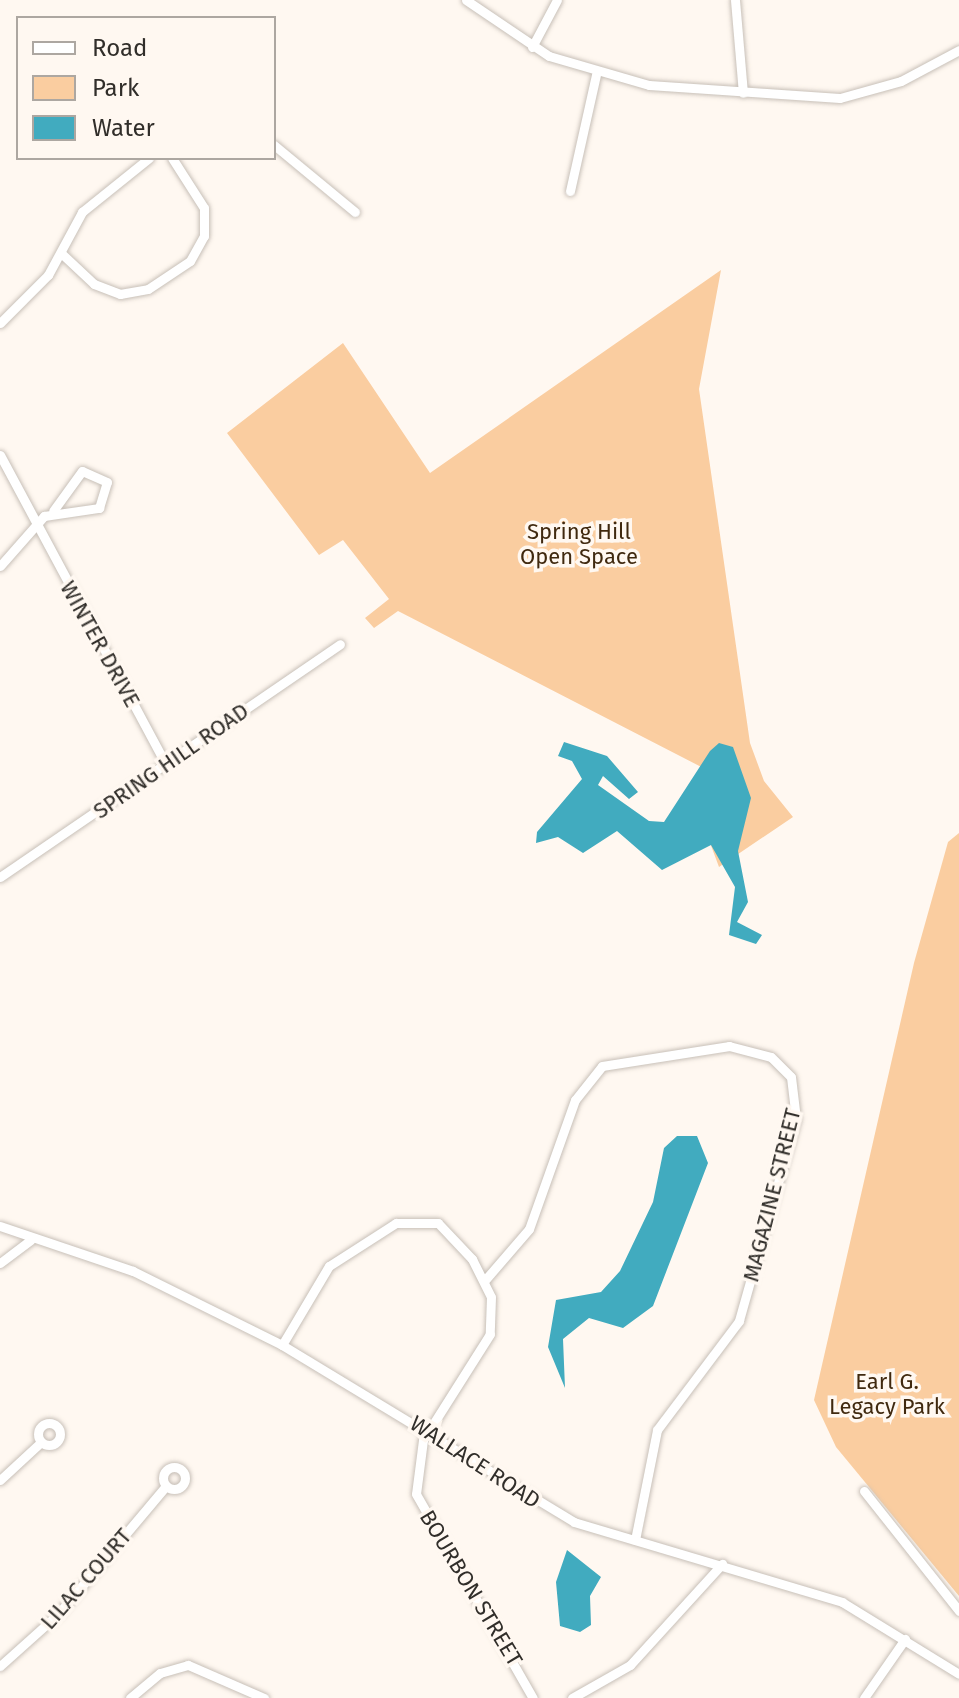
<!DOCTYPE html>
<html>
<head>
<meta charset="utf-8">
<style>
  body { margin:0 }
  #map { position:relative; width:959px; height:1698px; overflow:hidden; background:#fff8f1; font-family:"Fira Sans",sans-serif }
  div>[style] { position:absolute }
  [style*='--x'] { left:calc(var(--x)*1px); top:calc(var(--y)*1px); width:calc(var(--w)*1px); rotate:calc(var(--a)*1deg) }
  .green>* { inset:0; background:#facda0 }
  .water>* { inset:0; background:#41abbf }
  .roads { filter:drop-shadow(0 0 2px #c8c0b8) drop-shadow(0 0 2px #c8c0b8) }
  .minor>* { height:9px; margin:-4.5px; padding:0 4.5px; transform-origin:4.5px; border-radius:4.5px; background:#fff }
  .minor>.ring { margin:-4.5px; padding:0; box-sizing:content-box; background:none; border:9px solid #fff; border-radius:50% }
  span { translate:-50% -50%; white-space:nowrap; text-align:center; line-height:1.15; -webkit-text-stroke:7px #fff8f1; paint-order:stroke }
  .park-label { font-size:22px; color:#40290f }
  .street-label { font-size:22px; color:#312e2a }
  .legend { position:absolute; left:16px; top:16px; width:260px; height:144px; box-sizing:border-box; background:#fff8f1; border:2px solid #ada7a1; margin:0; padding:10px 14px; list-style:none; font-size:24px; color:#312e2a }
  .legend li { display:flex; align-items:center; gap:16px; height:40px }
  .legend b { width:40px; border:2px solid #ada7a1 }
</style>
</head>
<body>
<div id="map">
  <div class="green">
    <i style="clip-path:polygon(721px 270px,699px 389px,750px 743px,764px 781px,793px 817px,719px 867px,700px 816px,713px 773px,398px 611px,374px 628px,365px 618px,389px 599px,343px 540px,319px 555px,227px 433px,343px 343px,430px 473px)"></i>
    <i style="clip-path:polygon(959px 833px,959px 1596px,836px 1447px,814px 1400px,914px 963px,948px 842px)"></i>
  </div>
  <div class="water">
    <i style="clip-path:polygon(564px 742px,607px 756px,638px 792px,629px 799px,603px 776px,598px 785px,649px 821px,664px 822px,710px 751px,719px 743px,733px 747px,751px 798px,738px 851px,748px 902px,737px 922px,762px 935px,756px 944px,729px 935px,735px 887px,711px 845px,662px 870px,617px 831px,583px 853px,558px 837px,536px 843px,537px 832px,582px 779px,572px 761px,558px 756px)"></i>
    <i style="clip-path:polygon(677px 1136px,697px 1136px,708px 1163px,653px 1306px,623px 1328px,589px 1318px,563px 1339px,565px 1388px,548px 1347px,556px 1300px,601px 1292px,620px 1271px,653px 1202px,664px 1148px)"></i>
    <i style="clip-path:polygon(567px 1550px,601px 1577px,590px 1596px,591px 1625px,580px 1632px,560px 1626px,556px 1582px)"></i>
  </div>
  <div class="roads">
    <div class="minor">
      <i style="--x:466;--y:0;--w:100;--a:34"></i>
      <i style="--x:549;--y:56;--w:104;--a:16.2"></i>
      <i style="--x:649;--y:85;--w:191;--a:3.9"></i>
      <i style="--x:840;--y:98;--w:63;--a:-15.6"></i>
      <i style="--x:901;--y:81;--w:66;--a:-28.1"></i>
      <i style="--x:735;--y:0;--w:93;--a:85.1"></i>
      <i style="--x:532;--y:47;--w:53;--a:-62"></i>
      <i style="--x:274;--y:145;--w:105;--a:39.6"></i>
      <i style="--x:570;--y:191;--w:119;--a:-77.4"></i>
      <i style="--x:61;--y:253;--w:45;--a:43.2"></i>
      <i style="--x:94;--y:284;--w:28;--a:21"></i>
      <i style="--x:120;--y:294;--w:28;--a:-10"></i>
      <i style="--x:148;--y:289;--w:50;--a:-33.7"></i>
      <i style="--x:190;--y:261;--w:29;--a:-61"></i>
      <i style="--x:204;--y:236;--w:28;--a:-90"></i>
      <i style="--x:204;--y:208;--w:59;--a:-122.6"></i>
      <i style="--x:0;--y:323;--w:68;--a:-45"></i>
      <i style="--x:48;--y:275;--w:72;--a:-61.6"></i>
      <i style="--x:82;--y:212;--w:86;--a:-38.9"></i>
      <i style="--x:0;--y:455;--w:351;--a:61.8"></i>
      <i style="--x:0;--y:566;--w:67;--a:-48.7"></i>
      <i style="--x:44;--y:516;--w:56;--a:-8.3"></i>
      <i style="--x:99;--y:508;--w:27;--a:-73"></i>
      <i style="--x:107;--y:482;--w:27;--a:-156"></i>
      <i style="--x:82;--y:471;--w:49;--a:125.9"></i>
      <i style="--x:0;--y:877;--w:412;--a:-34.4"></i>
      <i style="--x:0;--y:1226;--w:140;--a:18.7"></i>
      <i style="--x:133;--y:1271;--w:166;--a:26.4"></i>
      <i style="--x:282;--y:1345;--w:341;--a:31.2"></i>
      <i style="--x:574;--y:1522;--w:280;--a:16.6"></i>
      <i style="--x:842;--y:1602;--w:137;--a:31.6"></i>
      <i style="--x:0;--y:1263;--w:38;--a:-37"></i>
      <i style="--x:485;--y:1280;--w:67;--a:-49.2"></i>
      <i style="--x:529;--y:1229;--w:137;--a:-70.4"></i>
      <i style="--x:575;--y:1100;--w:43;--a:-51.5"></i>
      <i style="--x:602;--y:1066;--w:129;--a:-8.9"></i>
      <i style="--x:729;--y:1046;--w:43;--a:14.7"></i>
      <i style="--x:771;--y:1057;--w:28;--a:45"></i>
      <i style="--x:791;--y:1077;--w:42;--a:83.2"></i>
      <i style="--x:796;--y:1119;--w:210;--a:105.8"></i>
      <i style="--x:739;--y:1321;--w:136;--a:127"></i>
      <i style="--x:657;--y:1430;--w:112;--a:101.3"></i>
      <i style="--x:282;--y:1345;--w:92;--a:-59.3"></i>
      <i style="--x:329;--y:1266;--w:80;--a:-32.7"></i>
      <i style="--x:396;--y:1223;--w:42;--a:0"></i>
      <i style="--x:438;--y:1223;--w:50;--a:46.6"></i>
      <i style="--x:472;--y:1259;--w:42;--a:63.4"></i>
      <i style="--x:491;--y:1297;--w:37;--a:92"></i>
      <i style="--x:490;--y:1334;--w:125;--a:122.3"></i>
      <i style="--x:423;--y:1440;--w:54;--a:97.4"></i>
      <i style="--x:416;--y:1494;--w:235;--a:60.2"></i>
      <i class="ring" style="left:38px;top:1423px;width:13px;height:13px"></i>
      <i class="ring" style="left:163px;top:1467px;width:13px;height:13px"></i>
      <i style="--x:0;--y:1480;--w:56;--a:-42.8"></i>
      <i style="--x:864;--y:1491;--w:153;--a:51.6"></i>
      <i style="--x:0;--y:1666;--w:79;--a:-41.9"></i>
      <i style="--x:59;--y:1613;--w:166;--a:-49.9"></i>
      <i style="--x:130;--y:1698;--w:39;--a:-40"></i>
      <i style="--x:160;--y:1673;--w:29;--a:-16"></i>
      <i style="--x:188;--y:1665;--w:83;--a:23.5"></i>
      <i style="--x:572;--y:1698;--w:67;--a:-29.6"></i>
      <i style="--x:630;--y:1665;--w:137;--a:-47.7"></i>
      <i style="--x:864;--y:1698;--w:72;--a:-55.2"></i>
    </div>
  </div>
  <div class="park-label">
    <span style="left:579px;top:544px">Spring Hill<br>Open Space</span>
    <span style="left:887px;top:1394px">Earl G.<br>Legacy Park</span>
  </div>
  <div class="street-label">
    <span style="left:100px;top:644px;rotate:61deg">WINTER DRIVE</span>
    <span style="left:171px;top:761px;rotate:-35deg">SPRING HILL ROAD</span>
    <span style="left:772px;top:1195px;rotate:-76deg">MAGAZINE STREET</span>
    <span style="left:475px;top:1462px;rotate:33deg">WALLACE ROAD</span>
    <span style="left:86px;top:1579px;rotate:-49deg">LILAC COURT</span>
    <span style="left:471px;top:1588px;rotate:59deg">BOURBON STREET</span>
  </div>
  <ul class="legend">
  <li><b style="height:10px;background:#fff"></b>Road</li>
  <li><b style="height:22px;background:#facda0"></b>Park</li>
  <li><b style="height:22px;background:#41abbf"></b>Water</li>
  </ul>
</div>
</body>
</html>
